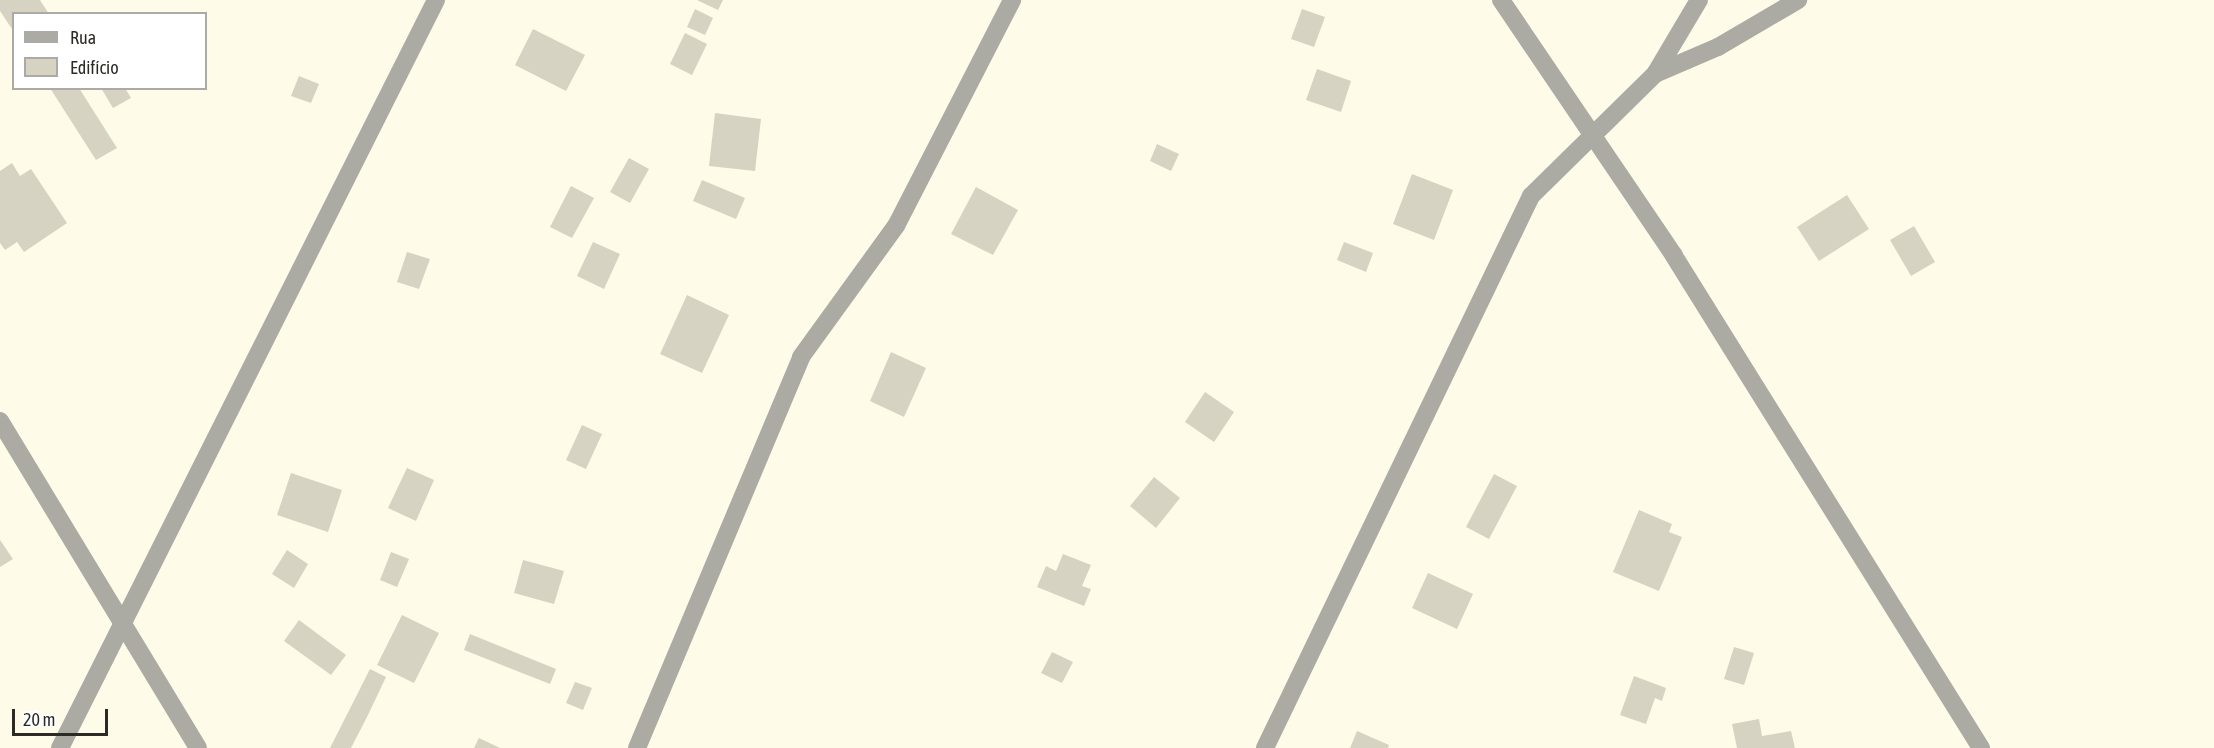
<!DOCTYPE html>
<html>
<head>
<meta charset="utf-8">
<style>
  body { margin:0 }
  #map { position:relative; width:2214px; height:748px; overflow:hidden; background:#fffbe9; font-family:"Asap Condensed",sans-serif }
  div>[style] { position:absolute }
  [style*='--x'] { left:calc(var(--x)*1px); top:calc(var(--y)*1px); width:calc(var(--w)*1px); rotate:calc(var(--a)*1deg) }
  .building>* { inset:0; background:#d7d3c2 }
  .minor>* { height:18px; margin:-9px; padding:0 9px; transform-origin:9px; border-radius:9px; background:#acaba3 }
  span { translate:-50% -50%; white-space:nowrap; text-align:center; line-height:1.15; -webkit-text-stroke:4.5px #fff; paint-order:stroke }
  .legend { position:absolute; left:12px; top:12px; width:195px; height:78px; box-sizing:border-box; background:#fff; border:2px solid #abaaa7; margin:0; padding:8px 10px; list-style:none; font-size:18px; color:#2c2a24 }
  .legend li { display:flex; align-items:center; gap:12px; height:30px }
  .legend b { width:30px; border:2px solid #abaaa7 }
  .scale { position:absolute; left:12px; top:709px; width:96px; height:27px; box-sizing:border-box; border:3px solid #2c2a24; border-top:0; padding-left:8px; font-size:18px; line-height:21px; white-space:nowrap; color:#2c2a24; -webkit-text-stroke:4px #fff; paint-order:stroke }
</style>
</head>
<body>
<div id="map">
  <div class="building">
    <i style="clip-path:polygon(0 0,40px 0,49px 14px,14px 14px,14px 32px,0 11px)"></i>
    <i style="clip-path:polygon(697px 0,723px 0,718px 10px)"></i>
    <i style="clip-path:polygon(695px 9px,713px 18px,705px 35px,687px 27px)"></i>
    <i style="clip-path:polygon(1302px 9px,1325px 17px,1314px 47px,1291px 39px)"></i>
    <i style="clip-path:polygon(533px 29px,585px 55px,566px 91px,515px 65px)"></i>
    <i style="clip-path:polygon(685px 33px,707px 44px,692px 75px,670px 64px)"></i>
    <i style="clip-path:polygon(1317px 69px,1351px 81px,1341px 112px,1306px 100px)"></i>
    <i style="clip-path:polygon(299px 76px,319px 84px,311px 103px,291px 96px)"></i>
    <i style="clip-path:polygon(50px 88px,79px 88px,117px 148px,96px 160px)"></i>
    <i style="clip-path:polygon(101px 88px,125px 88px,131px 98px,113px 108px)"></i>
    <i style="clip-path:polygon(715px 113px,761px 119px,755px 171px,709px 166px)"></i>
    <i style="clip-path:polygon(1157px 144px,1179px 154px,1171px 171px,1150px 161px)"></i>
    <i style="clip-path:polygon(629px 158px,649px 169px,630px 203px,610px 192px)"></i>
    <i style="clip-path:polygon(12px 163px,20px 176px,31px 169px,67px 223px,24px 252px,17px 242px,5px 250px,0 243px,0 171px)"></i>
    <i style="clip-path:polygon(1412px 174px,1453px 190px,1434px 240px,1393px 224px)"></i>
    <i style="clip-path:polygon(702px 180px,745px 198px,736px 219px,693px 201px)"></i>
    <i style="clip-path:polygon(571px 186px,594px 198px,572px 238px,550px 227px)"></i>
    <i style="clip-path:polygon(976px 187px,1018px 210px,993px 255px,951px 234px)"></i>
    <i style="clip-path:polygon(1847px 195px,1869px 229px,1819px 261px,1797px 227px)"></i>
    <i style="clip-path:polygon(1914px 226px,1935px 262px,1911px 276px,1890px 240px)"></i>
    <i style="clip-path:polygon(593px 242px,620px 254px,604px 289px,577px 276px)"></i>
    <i style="clip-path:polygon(1344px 242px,1373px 253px,1366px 272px,1337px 260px)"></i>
    <i style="clip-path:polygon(407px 252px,430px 259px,419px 289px,397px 282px)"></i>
    <i style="clip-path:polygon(687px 295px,729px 315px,702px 373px,660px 354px)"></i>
    <i style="clip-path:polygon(891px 352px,926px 368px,904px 417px,870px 401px)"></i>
    <i style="clip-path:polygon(1205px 392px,1234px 412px,1214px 442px,1185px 422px)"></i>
    <i style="clip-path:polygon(582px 425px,602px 434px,586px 469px,566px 460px)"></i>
    <i style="clip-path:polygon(407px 468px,434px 480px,416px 521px,388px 508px)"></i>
    <i style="clip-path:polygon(291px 473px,342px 490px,328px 532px,277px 515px)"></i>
    <i style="clip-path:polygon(1494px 474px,1517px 486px,1489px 539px,1466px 527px)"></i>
    <i style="clip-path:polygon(1154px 477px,1180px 498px,1156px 528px,1130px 506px)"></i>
    <i style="clip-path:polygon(1639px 510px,1672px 524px,1669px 532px,1682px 537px,1659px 591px,1613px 572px)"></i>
    <i style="clip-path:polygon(0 540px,13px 559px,0 567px)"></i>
    <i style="clip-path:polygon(287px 550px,308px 564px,294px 588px,272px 574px)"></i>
    <i style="clip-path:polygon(391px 552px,409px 559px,397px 587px,380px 580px)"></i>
    <i style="clip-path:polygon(1063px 554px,1091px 565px,1082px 586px,1091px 589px,1084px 606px,1037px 587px,1046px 566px,1056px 571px)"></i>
    <i style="clip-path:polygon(523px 560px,564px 571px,554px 604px,514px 593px)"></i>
    <i style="clip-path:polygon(1428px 573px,1473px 594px,1457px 629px,1412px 608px)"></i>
    <i style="clip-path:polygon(402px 615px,439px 633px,414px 683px,377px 665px)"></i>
    <i style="clip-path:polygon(299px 620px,346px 655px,331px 675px,284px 641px)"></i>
    <i style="clip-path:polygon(470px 634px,556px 669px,550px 684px,464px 650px)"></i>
    <i style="clip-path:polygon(1734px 647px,1754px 653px,1744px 685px,1724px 679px)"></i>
    <i style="clip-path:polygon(1052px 652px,1073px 662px,1062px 683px,1041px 673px)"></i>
    <i style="clip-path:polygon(370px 669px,386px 677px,368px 715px,351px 748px,330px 748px)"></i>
    <i style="clip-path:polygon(1634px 676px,1666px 688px,1662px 701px,1655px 698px,1646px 724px,1620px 715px)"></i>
    <i style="clip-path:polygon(575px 682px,592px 688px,583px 710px,566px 703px)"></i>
    <i style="clip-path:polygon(1759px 719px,1762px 736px,1791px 731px,1795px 748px,1737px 748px,1732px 724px)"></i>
    <i style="clip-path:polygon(1357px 731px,1389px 745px,1388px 748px,1350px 748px)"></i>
    <i style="clip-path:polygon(479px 738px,500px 748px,474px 748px)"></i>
  </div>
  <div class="minor">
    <i style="--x:1501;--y:0;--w:309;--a:55.9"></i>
    <i style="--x:1674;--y:256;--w:580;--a:58.04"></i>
    <i style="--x:1655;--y:74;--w:86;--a:-59.3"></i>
    <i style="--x:0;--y:421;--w:382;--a:58.8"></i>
    <i style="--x:60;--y:748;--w:837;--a:-63.31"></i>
    <i style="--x:637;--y:748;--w:424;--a:-67.2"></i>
    <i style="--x:801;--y:357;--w:162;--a:-54.1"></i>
    <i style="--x:896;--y:226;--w:254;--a:-62.8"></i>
    <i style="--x:1265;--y:748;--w:613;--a:-64.27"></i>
    <i style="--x:1531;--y:196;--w:174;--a:-44.5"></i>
    <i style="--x:1655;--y:74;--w:69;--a:-23.2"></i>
    <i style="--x:1718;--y:47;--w:93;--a:-30.4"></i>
  </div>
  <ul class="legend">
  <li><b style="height:8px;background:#acaba3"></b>Rua</li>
  <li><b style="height:16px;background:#d7d3c2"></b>Edifício</li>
  </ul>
  <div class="scale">20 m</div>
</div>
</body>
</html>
